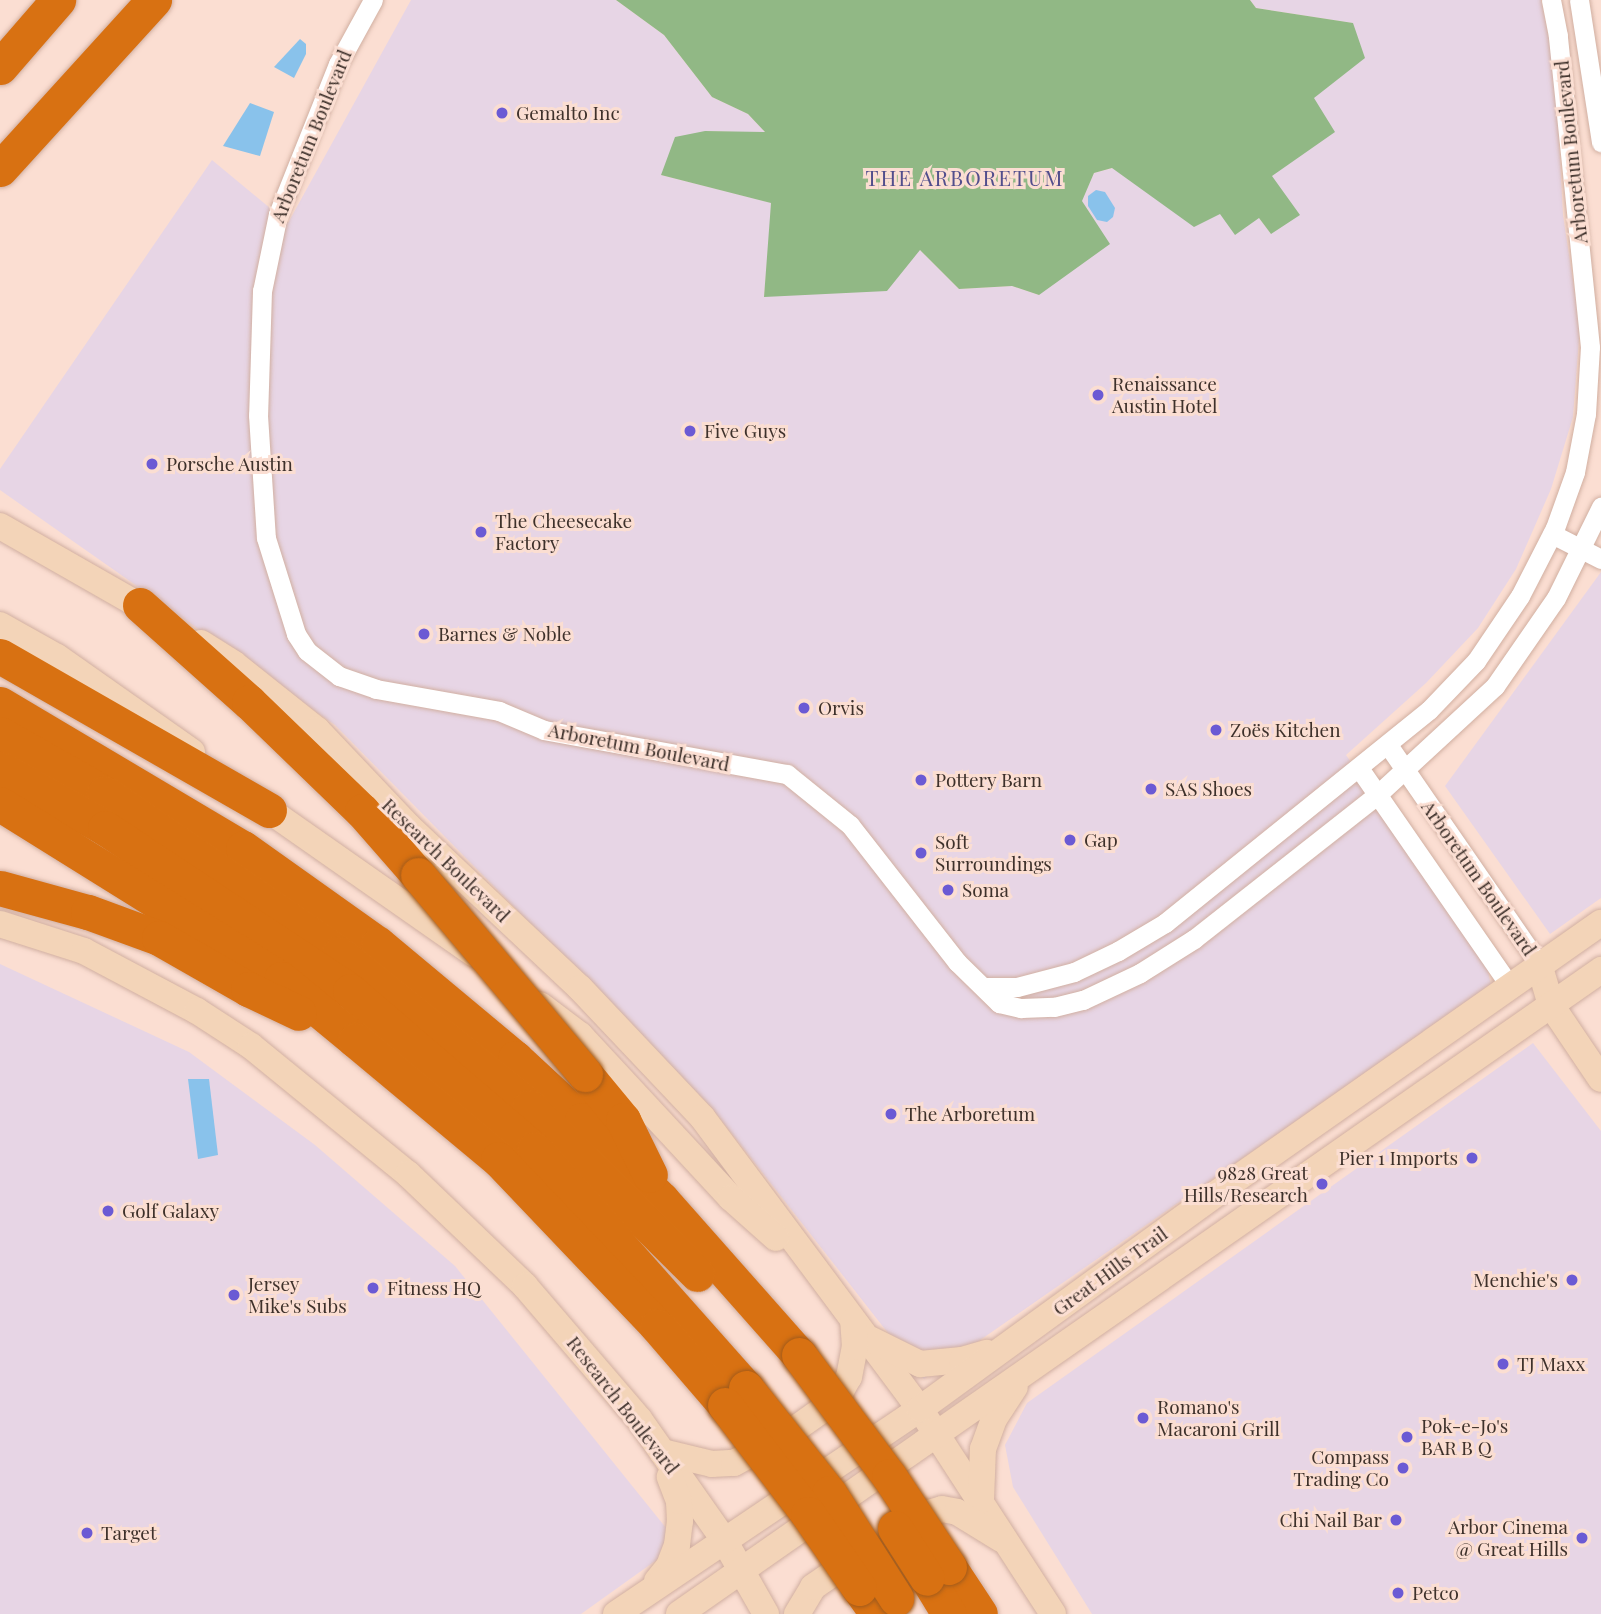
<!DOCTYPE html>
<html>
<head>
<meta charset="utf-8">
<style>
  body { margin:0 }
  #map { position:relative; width:1601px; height:1614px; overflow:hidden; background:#fbded2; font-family:"Playfair Display",serif }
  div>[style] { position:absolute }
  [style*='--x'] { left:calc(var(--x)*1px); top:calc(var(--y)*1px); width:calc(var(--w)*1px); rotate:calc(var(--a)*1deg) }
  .commercial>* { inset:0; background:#e7d5e5 }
  .forest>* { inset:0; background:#91b885 }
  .water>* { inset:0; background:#89c2eb }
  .roads { filter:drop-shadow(0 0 2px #d1afa1) drop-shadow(0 0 2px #d1afa1) }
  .street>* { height:19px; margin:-9.5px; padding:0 9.5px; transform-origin:9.5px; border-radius:9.5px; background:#fff }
  .secondary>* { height:26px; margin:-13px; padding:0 13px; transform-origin:13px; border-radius:13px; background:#f3d4b8 }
  .highway>* { height:35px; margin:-17.5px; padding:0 17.5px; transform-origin:17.5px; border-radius:17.5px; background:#d87112 }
  .bridges { filter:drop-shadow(0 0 2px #a25b1b) drop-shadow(0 0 2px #a25b1b) }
  .highway-bridge>* { height:35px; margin:-17.5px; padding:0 17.5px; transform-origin:17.5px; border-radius:17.5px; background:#d87112 }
  .dots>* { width:19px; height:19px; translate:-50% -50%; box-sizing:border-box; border:4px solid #fbded2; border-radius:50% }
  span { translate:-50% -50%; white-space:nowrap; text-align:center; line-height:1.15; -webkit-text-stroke:6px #fbded2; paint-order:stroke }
  .poi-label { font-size:19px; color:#3e312b }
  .left { translate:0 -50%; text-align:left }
  .right { translate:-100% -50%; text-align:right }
  .street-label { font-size:19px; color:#3e312b }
  .neighbourhood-label { font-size:21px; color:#524e8c; letter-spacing:2px }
</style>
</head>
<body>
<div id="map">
  <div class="commercial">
    <i style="clip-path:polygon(411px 0,616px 0,664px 35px,712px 97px,748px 114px,766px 133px,705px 131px,661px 175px,772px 203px,764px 297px,920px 250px,959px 289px,1012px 286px,1039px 295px,1094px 173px,1113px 168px,1147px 190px,1220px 214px,1259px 218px,1271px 234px,1272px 176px,1352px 23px,1256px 8px,1250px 0,1541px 0,1555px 66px,1563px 215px,1580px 327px,1573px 417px,1551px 489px,1516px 569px,1478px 628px,1426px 683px,1346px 755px,1484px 951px,1491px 986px,924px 1379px,711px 1107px,335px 725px,0 490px,0 469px,212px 160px,288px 223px)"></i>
    <i style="clip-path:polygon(1601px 572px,1601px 898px,1550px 934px,1445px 786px)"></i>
    <i style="clip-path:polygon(0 964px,189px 1052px,315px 1145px,455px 1266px,679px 1544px,581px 1614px,0 1614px)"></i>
    <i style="clip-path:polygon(1533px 1043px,1601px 1131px,1601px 1614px,1092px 1614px,1013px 1487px,1005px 1445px,1027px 1403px)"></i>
  </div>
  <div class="forest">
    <i style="clip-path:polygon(616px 0,1250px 0,1256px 8px,1353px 23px,1365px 58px,1314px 98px,1335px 132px,1272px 176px,1300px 215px,1271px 234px,1259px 218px,1235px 235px,1220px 214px,1194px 227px,1112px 168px,1094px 173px,1082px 201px,1110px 244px,1039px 295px,1012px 286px,959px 289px,920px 250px,887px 291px,764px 297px,771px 203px,661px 175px,675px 137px,705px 131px,765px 132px,748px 114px,712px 97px,664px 35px)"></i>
  </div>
  <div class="water">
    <i style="clip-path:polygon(300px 39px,306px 44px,306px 54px,294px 78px,274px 67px)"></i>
    <i style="clip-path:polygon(250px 103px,274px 112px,260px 156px,223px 146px)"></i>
    <i style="clip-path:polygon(1096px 190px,1105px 192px,1115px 208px,1113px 217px,1107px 222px,1097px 220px,1088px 206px,1088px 196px)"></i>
    <i style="clip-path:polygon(188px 1079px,209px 1079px,218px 1155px,198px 1159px)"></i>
  </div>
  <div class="roads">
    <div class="street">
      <i style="--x:373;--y:0;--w:73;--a:118.7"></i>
      <i style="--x:338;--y:64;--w:162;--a:111.8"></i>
      <i style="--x:278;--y:214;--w:79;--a:101.7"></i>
      <i style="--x:262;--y:291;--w:124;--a:91.8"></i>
      <i style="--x:258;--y:415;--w:123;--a:86.3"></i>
      <i style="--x:266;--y:538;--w:101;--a:72.6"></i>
      <i style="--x:296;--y:634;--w:20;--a:57"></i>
      <i style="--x:307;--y:651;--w:41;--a:38"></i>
      <i style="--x:339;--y:676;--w:39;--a:19"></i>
      <i style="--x:376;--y:689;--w:125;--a:10.1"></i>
      <i style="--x:499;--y:711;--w:49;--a:22.9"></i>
      <i style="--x:544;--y:730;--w:247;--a:10.3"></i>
      <i style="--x:787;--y:774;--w:81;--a:39"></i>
      <i style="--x:850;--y:825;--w:174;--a:52"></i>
      <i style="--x:957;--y:962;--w:59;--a:44.3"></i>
      <i style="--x:999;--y:1003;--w:23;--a:13"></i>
      <i style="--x:1021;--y:1008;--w:33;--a:-2"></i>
      <i style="--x:1054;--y:1007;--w:30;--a:-14"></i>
      <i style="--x:1083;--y:1000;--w:63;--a:-25.3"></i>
      <i style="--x:1140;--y:973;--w:64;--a:-32.2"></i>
      <i style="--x:1194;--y:939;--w:233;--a:-38.2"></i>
      <i style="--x:1377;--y:795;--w:161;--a:-42.7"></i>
      <i style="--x:1495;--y:686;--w:107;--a:-55.3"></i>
      <i style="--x:1556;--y:598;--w:102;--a:-63.7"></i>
      <i style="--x:1579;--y:0;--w:144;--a:81.2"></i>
      <i style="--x:1552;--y:534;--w:55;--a:27"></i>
      <i style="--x:1388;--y:745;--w:266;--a:55.4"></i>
      <i style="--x:1359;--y:768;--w:265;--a:55.3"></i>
      <i style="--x:986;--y:987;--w:31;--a:0"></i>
      <i style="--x:1017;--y:987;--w:59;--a:-14.7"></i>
      <i style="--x:1074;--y:972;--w:49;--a:-25.5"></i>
      <i style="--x:1118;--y:951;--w:55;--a:-30.8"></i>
      <i style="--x:1165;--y:923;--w:339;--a:-38.9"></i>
      <i style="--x:1429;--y:710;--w:68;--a:-46.2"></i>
      <i style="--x:1476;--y:661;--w:78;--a:-55.9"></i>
      <i style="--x:1520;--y:596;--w:76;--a:-62.8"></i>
      <i style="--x:1555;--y:528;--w:59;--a:-70.3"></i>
      <i style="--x:1575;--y:472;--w:59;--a:-79.3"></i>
      <i style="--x:1586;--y:414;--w:67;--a:-86.6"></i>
      <i style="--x:1590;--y:347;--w:313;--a:-95.9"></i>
      <i style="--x:1558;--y:36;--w:37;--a:-101"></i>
    </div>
    <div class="secondary">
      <i style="--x:0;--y:526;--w:180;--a:29.7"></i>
      <i style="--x:0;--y:625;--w:65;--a:29.3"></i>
      <i style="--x:57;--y:657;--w:165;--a:35.1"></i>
      <i style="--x:201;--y:643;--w:39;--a:32"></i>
      <i style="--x:234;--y:664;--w:106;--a:38.5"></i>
      <i style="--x:317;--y:730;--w:132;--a:46.5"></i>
      <i style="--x:408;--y:826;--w:236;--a:43.3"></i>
      <i style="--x:580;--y:988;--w:178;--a:46.6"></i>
      <i style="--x:702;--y:1117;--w:364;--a:53.3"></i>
      <i style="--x:920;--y:1409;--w:244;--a:57"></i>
      <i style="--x:253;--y:799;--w:270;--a:35"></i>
      <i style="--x:0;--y:924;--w:88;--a:17.8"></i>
      <i style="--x:84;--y:951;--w:128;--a:28"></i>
      <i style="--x:197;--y:1011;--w:64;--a:32.9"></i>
      <i style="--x:251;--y:1046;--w:203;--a:39.2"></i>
      <i style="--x:408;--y:1174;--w:162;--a:43.7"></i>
      <i style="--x:525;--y:1286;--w:175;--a:49.4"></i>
      <i style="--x:639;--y:1419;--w:148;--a:54.9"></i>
      <i style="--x:724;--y:1540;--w:85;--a:60.4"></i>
      <i style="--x:1539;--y:964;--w:43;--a:73.7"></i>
      <i style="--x:1551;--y:1005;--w:89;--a:56"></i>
      <i style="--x:540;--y:1005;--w:50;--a:36.9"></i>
      <i style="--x:580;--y:1035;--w:222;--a:47.2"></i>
      <i style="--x:731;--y:1198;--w:60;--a:41.6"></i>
      <i style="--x:872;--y:1340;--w:54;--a:26.6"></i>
      <i style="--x:920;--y:1364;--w:42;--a:-5.4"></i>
      <i style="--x:962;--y:1360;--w:26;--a:-16"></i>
      <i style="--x:662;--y:1452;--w:51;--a:13.5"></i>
      <i style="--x:712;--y:1464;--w:22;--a:-3"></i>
      <i style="--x:734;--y:1463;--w:65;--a:-28.5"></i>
      <i style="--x:791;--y:1432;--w:55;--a:-35.4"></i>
      <i style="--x:836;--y:1400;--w:26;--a:-61"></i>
      <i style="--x:849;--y:1377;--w:31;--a:-79"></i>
      <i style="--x:855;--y:1347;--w:26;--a:-94"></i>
      <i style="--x:981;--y:1500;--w:51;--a:-87.8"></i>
      <i style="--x:983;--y:1449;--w:32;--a:-70"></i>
      <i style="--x:994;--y:1419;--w:38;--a:-57"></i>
      <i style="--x:901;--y:1526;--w:15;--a:-37"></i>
      <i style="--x:913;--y:1517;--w:30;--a:-15"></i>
      <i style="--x:942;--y:1509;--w:15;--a:11"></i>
      <i style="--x:957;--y:1512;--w:52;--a:31.5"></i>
      <i style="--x:657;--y:1581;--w:19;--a:-51"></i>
      <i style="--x:669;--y:1566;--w:22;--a:-69"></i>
      <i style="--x:677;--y:1545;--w:24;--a:-83"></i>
      <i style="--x:680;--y:1521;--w:20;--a:-93"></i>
      <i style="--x:679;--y:1501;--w:26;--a:-111"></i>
      <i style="--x:616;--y:1614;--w:367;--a:-34"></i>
      <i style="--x:920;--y:1409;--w:386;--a:-36"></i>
      <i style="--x:1232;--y:1182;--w:451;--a:-35.1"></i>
      <i style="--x:679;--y:1614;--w:1125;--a:-34.93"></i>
      <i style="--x:797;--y:1614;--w:31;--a:-59"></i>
      <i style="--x:813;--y:1587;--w:55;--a:-34.6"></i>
    </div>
    <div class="highway">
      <i style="--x:0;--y:67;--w:89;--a:-49.1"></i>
      <i style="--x:0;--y:169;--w:229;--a:-47.7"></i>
      <i style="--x:140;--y:605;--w:146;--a:41.7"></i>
      <i style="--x:249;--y:702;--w:157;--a:44"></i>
      <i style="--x:362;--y:811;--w:85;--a:48.8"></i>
      <i style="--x:0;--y:656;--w:310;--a:29.8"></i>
      <i style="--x:0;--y:704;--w:282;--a:30.7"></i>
      <i style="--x:243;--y:848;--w:166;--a:35.4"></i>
      <i style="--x:378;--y:944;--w:178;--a:39.8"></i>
      <i style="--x:515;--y:1058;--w:91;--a:42.8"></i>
      <i style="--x:582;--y:1120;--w:113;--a:45"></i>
      <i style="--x:662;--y:1200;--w:207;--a:48.5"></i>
      <i style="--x:0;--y:734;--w:120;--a:29.6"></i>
      <i style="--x:104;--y:793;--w:285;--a:34.4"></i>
      <i style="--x:339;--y:954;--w:244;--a:38.8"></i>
      <i style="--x:529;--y:1107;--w:237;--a:44.8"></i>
      <i style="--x:0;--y:769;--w:120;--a:29.3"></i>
      <i style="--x:105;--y:828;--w:294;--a:33.6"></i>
      <i style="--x:350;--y:991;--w:243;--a:40.7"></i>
      <i style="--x:534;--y:1149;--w:319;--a:48.4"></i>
      <i style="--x:0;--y:804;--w:331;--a:31.9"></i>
      <i style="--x:281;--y:979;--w:96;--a:39.5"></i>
      <i style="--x:355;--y:1040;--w:186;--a:39.8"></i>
      <i style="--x:498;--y:1159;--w:231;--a:46.4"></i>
      <i style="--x:657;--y:1326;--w:104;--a:49.3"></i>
      <i style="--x:0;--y:888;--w:91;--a:15.3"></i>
      <i style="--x:88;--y:912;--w:76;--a:20.1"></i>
      <i style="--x:159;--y:938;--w:103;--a:29.8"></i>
      <i style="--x:248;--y:989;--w:56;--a:25.2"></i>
      <i style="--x:585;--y:1074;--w:60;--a:50.4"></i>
      <i style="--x:623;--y:1120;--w:61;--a:63.9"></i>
      <i style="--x:949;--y:1567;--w:56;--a:56.6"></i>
      <i style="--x:927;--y:1578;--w:42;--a:58.6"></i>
      <i style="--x:859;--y:1588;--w:32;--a:55"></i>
    </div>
  </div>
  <div class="bridges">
    <div class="highway-bridge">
      <i style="--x:418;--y:875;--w:260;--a:50"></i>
      <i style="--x:799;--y:1355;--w:151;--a:53.4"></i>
      <i style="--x:889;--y:1476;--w:109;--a:56.6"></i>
      <i style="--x:746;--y:1388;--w:134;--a:51.7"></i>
      <i style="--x:829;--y:1493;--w:125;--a:57.5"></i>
      <i style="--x:725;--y:1405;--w:137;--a:52.7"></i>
      <i style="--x:808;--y:1514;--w:90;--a:55.4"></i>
      <i style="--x:895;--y:1528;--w:59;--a:57.4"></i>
    </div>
  </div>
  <div class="dots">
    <i style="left:502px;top:113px;background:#6b5ad4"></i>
    <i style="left:1098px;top:395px;background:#6b5ad4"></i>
    <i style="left:690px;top:431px;background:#6b5ad4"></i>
    <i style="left:152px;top:464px;background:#6b5ad4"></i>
    <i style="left:481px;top:532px;background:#6b5ad4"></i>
    <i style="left:424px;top:634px;background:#6b5ad4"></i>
    <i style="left:804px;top:708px;background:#6b5ad4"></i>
    <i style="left:1216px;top:730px;background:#6b5ad4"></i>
    <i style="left:921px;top:780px;background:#6b5ad4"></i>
    <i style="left:1151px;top:789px;background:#6b5ad4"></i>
    <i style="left:1070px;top:840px;background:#6b5ad4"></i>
    <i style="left:921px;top:853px;background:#6b5ad4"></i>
    <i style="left:948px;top:890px;background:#6b5ad4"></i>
    <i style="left:891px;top:1114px;background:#6b5ad4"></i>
    <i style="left:1472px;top:1158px;background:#6b5ad4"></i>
    <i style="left:1322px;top:1184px;background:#6b5ad4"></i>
    <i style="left:108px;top:1211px;background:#6b5ad4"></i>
    <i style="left:1572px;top:1280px;background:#6b5ad4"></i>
    <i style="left:373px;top:1288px;background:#6b5ad4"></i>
    <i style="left:234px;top:1295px;background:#6b5ad4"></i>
    <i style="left:1503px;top:1364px;background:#6b5ad4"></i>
    <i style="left:1143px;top:1418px;background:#6b5ad4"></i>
    <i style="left:1407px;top:1437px;background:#6b5ad4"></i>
    <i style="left:1403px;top:1468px;background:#6b5ad4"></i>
    <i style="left:1396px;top:1520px;background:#6b5ad4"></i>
    <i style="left:87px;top:1533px;background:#6b5ad4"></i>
    <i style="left:1582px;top:1538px;background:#6b5ad4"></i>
    <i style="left:1398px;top:1593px;background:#6b5ad4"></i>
  </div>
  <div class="poi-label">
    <span class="left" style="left:516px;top:113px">Gemalto Inc</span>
    <span class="left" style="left:1112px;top:395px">Renaissance<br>Austin Hotel</span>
    <span class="left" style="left:704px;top:431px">Five Guys</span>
    <span class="left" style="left:166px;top:464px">Porsche Austin</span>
    <span class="left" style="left:495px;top:532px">The Cheesecake<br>Factory</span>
    <span class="left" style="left:438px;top:634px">Barnes &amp; Noble</span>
    <span class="left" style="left:818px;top:708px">Orvis</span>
    <span class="left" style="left:1230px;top:730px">Zoës Kitchen</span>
    <span class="left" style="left:935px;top:780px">Pottery Barn</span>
    <span class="left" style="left:1165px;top:789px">SAS Shoes</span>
    <span class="left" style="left:1084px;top:840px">Gap</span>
    <span class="left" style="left:935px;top:853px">Soft<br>Surroundings</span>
    <span class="left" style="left:962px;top:890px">Soma</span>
    <span class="left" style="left:905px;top:1114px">The Arboretum</span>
    <span class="right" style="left:1458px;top:1158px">Pier 1 Imports</span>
    <span class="right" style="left:1308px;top:1184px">9828 Great<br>Hills/Research</span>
    <span class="left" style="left:122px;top:1211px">Golf Galaxy</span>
    <span class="right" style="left:1558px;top:1280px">Menchie's</span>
    <span class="left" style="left:248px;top:1295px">Jersey<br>Mike's Subs</span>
    <span class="left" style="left:387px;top:1288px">Fitness HQ</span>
    <span class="left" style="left:1517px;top:1364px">TJ Maxx</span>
    <span class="left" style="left:1157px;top:1418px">Romano's<br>Macaroni Grill</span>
    <span class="left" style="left:1421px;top:1437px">Pok-e-Jo's<br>BAR B Q</span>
    <span class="right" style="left:1389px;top:1468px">Compass<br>Trading Co</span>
    <span class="right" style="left:1382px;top:1520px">Chi Nail Bar</span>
    <span class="right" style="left:1568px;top:1538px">Arbor Cinema<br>@ Great Hills</span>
    <span class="left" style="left:101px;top:1533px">Target</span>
    <span class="left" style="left:1412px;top:1593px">Petco</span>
  </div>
  <div class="street-label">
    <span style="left:311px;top:136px;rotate:-68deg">Arboretum Boulevard</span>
    <span style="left:1571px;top:152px;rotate:-96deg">Arboretum Boulevard</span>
    <span style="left:639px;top:747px;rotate:11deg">Arboretum Boulevard</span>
    <span style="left:446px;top:860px;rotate:44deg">Research Boulevard</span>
    <span style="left:1479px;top:878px;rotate:55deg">Arboretum Boulevard</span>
    <span style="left:1110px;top:1271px;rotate:-36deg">Great Hills Trail</span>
    <span style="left:623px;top:1405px;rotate:52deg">Research Boulevard</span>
  </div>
  <div class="neighbourhood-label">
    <span style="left:965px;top:177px">THE ARBORETUM</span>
  </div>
</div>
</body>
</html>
